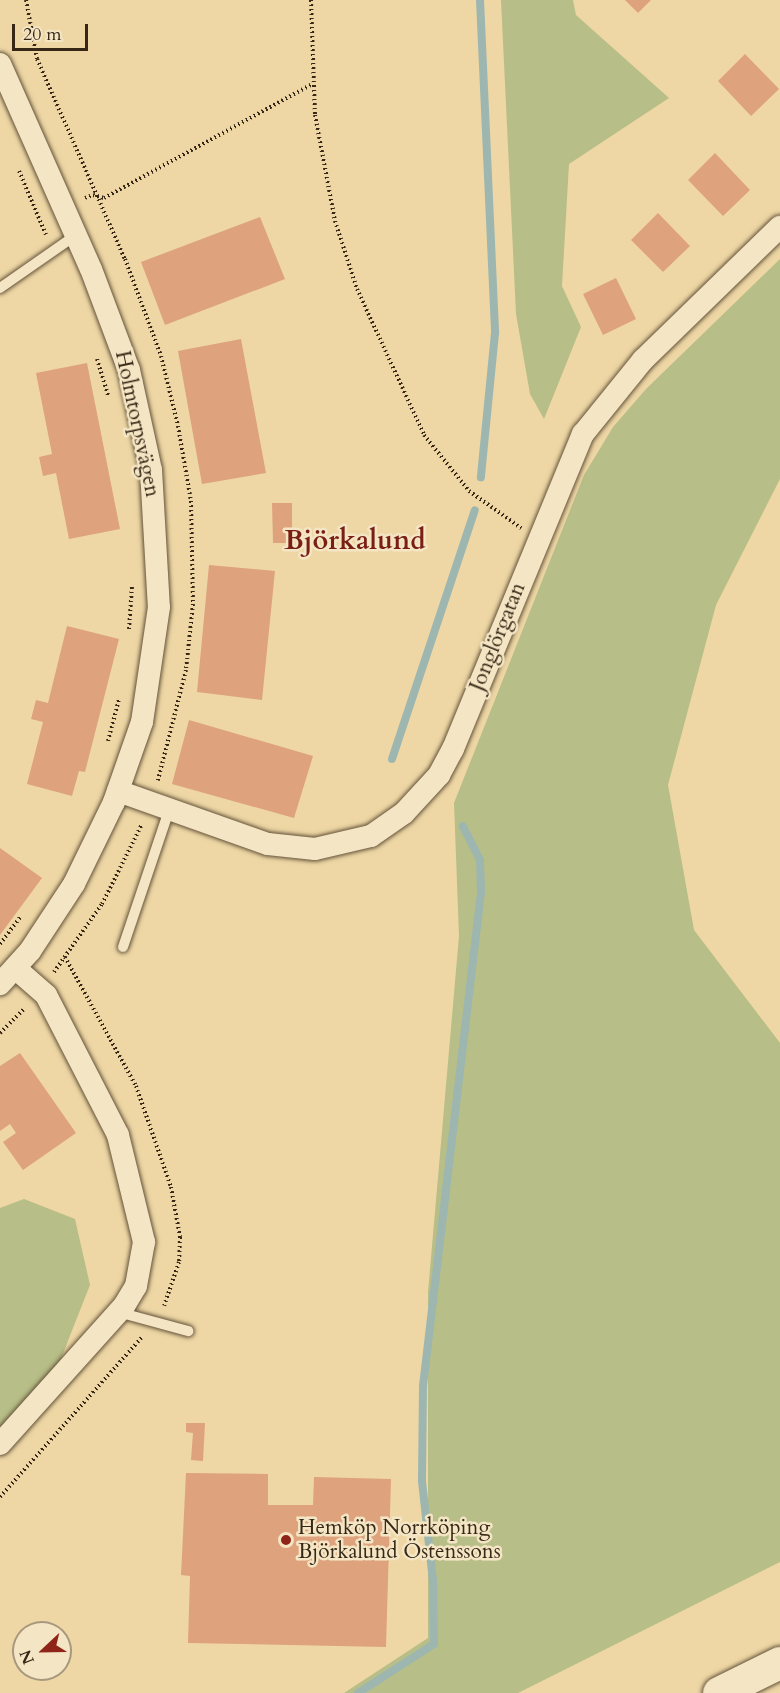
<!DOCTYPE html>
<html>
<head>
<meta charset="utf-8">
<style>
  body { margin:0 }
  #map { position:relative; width:780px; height:1693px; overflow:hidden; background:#eed7a5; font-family:Cardo,serif }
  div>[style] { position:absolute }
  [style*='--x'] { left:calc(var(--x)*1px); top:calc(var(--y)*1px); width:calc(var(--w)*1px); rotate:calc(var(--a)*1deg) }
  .green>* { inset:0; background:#b7be87 }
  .stream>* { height:8px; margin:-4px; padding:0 4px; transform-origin:4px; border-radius:4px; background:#9db7b0 }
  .building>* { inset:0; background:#dea27d }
  .path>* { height:4px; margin-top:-2px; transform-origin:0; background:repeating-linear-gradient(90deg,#362716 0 1.5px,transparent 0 4.5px) }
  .roads { filter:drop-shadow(0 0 2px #64533a) drop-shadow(0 0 2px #64533a) }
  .lane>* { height:10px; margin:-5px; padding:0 5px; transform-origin:5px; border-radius:5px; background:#f4e5c4 }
  .street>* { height:22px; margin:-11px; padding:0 11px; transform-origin:11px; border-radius:11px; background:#f4e5c4 }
  .secondary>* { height:32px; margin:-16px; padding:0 16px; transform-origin:16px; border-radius:16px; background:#f4e5c4 }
  .dots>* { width:16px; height:16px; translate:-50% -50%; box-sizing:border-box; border:3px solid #f4e5c4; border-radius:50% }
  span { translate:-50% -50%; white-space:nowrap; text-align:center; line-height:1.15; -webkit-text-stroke:5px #f4e5c4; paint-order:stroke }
  .street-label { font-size:21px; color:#362716 }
  .poi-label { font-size:21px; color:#362716 }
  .left { translate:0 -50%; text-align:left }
  .district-label { font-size:27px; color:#7a1f14; font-weight:700 }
  .north { position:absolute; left:12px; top:1621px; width:60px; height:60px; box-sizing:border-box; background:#f4e5c4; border:2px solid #a8997e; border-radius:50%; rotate:248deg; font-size:16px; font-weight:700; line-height:24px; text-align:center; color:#362716 }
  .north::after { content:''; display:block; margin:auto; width:21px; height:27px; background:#8f2418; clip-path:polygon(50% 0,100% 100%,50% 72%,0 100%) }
  .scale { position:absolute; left:12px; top:24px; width:76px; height:27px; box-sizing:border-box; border:3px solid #362716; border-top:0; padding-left:8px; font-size:18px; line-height:21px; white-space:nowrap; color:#362716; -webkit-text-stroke:4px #f4e5c4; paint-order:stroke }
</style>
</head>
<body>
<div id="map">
  <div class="green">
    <i style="clip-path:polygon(501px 0,573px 0,576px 15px,669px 98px,569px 164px,562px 286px,581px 327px,544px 419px,530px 394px,516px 314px)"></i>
    <i style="clip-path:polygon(780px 259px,780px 479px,716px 605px,668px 785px,694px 930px,780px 1043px,780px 1562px,518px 1693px,344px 1693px,428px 1638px,428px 1292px,459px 936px,454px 803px,584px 475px,613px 427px,646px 389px)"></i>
    <i style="clip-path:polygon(24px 1199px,75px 1219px,90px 1285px,60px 1361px,0 1430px,0 1208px)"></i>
  </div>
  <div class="stream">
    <i style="--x:480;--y:0;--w:333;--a:87.4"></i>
    <i style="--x:495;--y:333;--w:145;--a:95.6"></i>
    <i style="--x:392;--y:759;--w:262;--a:-71.6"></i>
    <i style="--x:358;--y:1693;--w:90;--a:-32.8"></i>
    <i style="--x:434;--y:1644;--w:63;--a:-90.9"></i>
    <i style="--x:433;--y:1581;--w:101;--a:-96.3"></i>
    <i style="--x:422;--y:1481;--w:95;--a:-89.4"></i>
    <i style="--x:423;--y:1386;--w:498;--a:-83.3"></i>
    <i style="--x:481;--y:891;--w:31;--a:-92"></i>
    <i style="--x:480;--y:860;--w:38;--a:-117"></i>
  </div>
  <div class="building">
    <i style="clip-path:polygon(625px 0,651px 0,638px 13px)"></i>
    <i style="clip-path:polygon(745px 54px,779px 89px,751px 116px,718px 81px)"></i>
    <i style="clip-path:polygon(715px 153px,750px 190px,723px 216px,688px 180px)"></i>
    <i style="clip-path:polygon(658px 213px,690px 246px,663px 272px,631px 240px)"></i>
    <i style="clip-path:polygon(260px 217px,285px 279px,165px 325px,141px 262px)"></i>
    <i style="clip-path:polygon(616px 278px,636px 319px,603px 335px,583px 294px)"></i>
    <i style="clip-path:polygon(241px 339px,266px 473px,202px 484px,178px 351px)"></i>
    <i style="clip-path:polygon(87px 363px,120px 529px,69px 539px,56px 473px,43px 476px,39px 457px,52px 454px,36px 373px)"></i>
    <i style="clip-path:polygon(272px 503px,292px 503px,292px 543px,273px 543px)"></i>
    <i style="clip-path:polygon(209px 565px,275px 571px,262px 700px,197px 692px)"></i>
    <i style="clip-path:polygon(67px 626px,119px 639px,85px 772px,79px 771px,72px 796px,27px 784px,43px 722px,31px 719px,36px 700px,48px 703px)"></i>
    <i style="clip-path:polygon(189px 720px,313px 756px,294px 818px,172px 784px)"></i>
    <i style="clip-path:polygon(0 848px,42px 878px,0 935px)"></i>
    <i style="clip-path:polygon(20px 1053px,76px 1133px,23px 1170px,3px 1142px,16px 1133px,10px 1124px,0 1131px,0 1066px)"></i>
    <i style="clip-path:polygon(186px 1423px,205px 1423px,203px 1461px,191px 1460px,193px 1433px,186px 1432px)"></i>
    <i style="clip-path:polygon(186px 1473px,268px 1474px,268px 1505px,313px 1505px,314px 1477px,391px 1479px,386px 1647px,188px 1643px,190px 1576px,181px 1575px)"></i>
  </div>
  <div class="path">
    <i style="--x:26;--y:0;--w:60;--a:79.4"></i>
    <i style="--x:37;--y:59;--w:219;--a:66.3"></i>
    <i style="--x:125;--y:259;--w:103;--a:69.6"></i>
    <i style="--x:161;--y:356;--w:72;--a:76.3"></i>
    <i style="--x:178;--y:426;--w:76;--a:80.2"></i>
    <i style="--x:191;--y:501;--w:103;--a:88.9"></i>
    <i style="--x:193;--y:604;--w:66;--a:96.1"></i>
    <i style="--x:186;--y:670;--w:114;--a:104.3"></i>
    <i style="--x:311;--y:0;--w:115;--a:88"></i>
    <i style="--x:315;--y:115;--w:108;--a:79.3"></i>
    <i style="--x:335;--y:221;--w:71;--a:72.1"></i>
    <i style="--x:357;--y:289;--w:161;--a:65.3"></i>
    <i style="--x:424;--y:435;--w:72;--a:51.2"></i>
    <i style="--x:469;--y:491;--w:64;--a:35.4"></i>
    <i style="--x:19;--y:171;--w:69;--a:67.1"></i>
    <i style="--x:85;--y:198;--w:9;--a:-21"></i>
    <i style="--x:93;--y:195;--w:11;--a:15"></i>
    <i style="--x:104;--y:198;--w:237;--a:-28.7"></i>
    <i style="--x:97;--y:359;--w:38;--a:73"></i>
    <i style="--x:129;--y:629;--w:43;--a:-86"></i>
    <i style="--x:108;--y:741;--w:43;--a:-75.3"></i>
    <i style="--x:0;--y:944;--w:35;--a:-53"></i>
    <i style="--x:65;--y:957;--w:147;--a:61.2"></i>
    <i style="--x:136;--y:1086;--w:107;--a:70.9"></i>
    <i style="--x:171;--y:1187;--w:51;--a:79.8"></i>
    <i style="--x:180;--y:1237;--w:25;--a:92"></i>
    <i style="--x:179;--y:1262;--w:46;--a:108.8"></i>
    <i style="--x:54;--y:972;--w:83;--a:-54.8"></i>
    <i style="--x:102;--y:904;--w:89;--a:-63.4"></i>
    <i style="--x:0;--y:1033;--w:35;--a:-45"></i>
    <i style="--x:0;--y:1497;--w:215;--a:-48.4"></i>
  </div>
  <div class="roads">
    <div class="lane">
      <i style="--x:0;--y:288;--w:93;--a:-34.9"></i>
      <i style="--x:123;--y:947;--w:145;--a:-71.4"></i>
      <i style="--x:118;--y:1312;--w:73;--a:15.2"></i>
    </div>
    <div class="street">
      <i style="--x:0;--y:64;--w:224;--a:66.1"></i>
      <i style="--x:91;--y:269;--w:108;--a:69.4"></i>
      <i style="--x:129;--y:370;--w:102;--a:77.6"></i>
      <i style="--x:151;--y:470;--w:137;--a:86.7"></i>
      <i style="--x:159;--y:607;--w:116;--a:98.4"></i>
      <i style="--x:142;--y:722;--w:85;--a:109.3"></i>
      <i style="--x:114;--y:802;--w:91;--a:116"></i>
      <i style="--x:74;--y:884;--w:80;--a:123.3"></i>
      <i style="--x:30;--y:951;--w:45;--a:132.3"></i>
      <i style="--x:118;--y:791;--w:159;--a:19.5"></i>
      <i style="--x:268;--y:844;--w:47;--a:6.1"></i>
      <i style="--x:315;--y:849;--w:57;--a:-13.1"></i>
      <i style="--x:371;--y:836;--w:40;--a:-34.9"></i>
      <i style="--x:404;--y:813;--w:52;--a:-47.4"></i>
      <i style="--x:439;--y:775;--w:30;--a:-62"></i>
      <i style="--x:453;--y:749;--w:341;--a:-67.6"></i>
      <i style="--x:583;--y:434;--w:95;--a:-51"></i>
      <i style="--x:643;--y:360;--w:191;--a:-44.2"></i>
      <i style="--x:0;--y:1444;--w:186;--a:-48.1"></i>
      <i style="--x:124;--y:1306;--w:23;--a:-59"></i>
      <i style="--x:136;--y:1286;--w:45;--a:-79.7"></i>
      <i style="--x:144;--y:1242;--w:110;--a:-103.7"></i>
      <i style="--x:118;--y:1135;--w:157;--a:-117.2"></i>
      <i style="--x:46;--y:995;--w:41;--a:-138.9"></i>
    </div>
    <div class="secondary">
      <i style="--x:719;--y:1693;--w:68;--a:-26.2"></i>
    </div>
  </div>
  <div class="dots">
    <i style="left:286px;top:1540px;background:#8f2418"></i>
  </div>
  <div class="street-label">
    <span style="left:137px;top:424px;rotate:78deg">Holmtorpsvägen</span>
    <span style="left:498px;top:637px;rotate:-68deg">Jonglörgatan</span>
  </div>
  <div class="poi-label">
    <span class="left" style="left:298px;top:1540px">Hemköp Norrköping<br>Björkalund Östenssons</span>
  </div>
  <div class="district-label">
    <span style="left:355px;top:541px">Björkalund</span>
  </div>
  <div class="north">N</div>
  <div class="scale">20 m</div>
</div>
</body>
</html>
